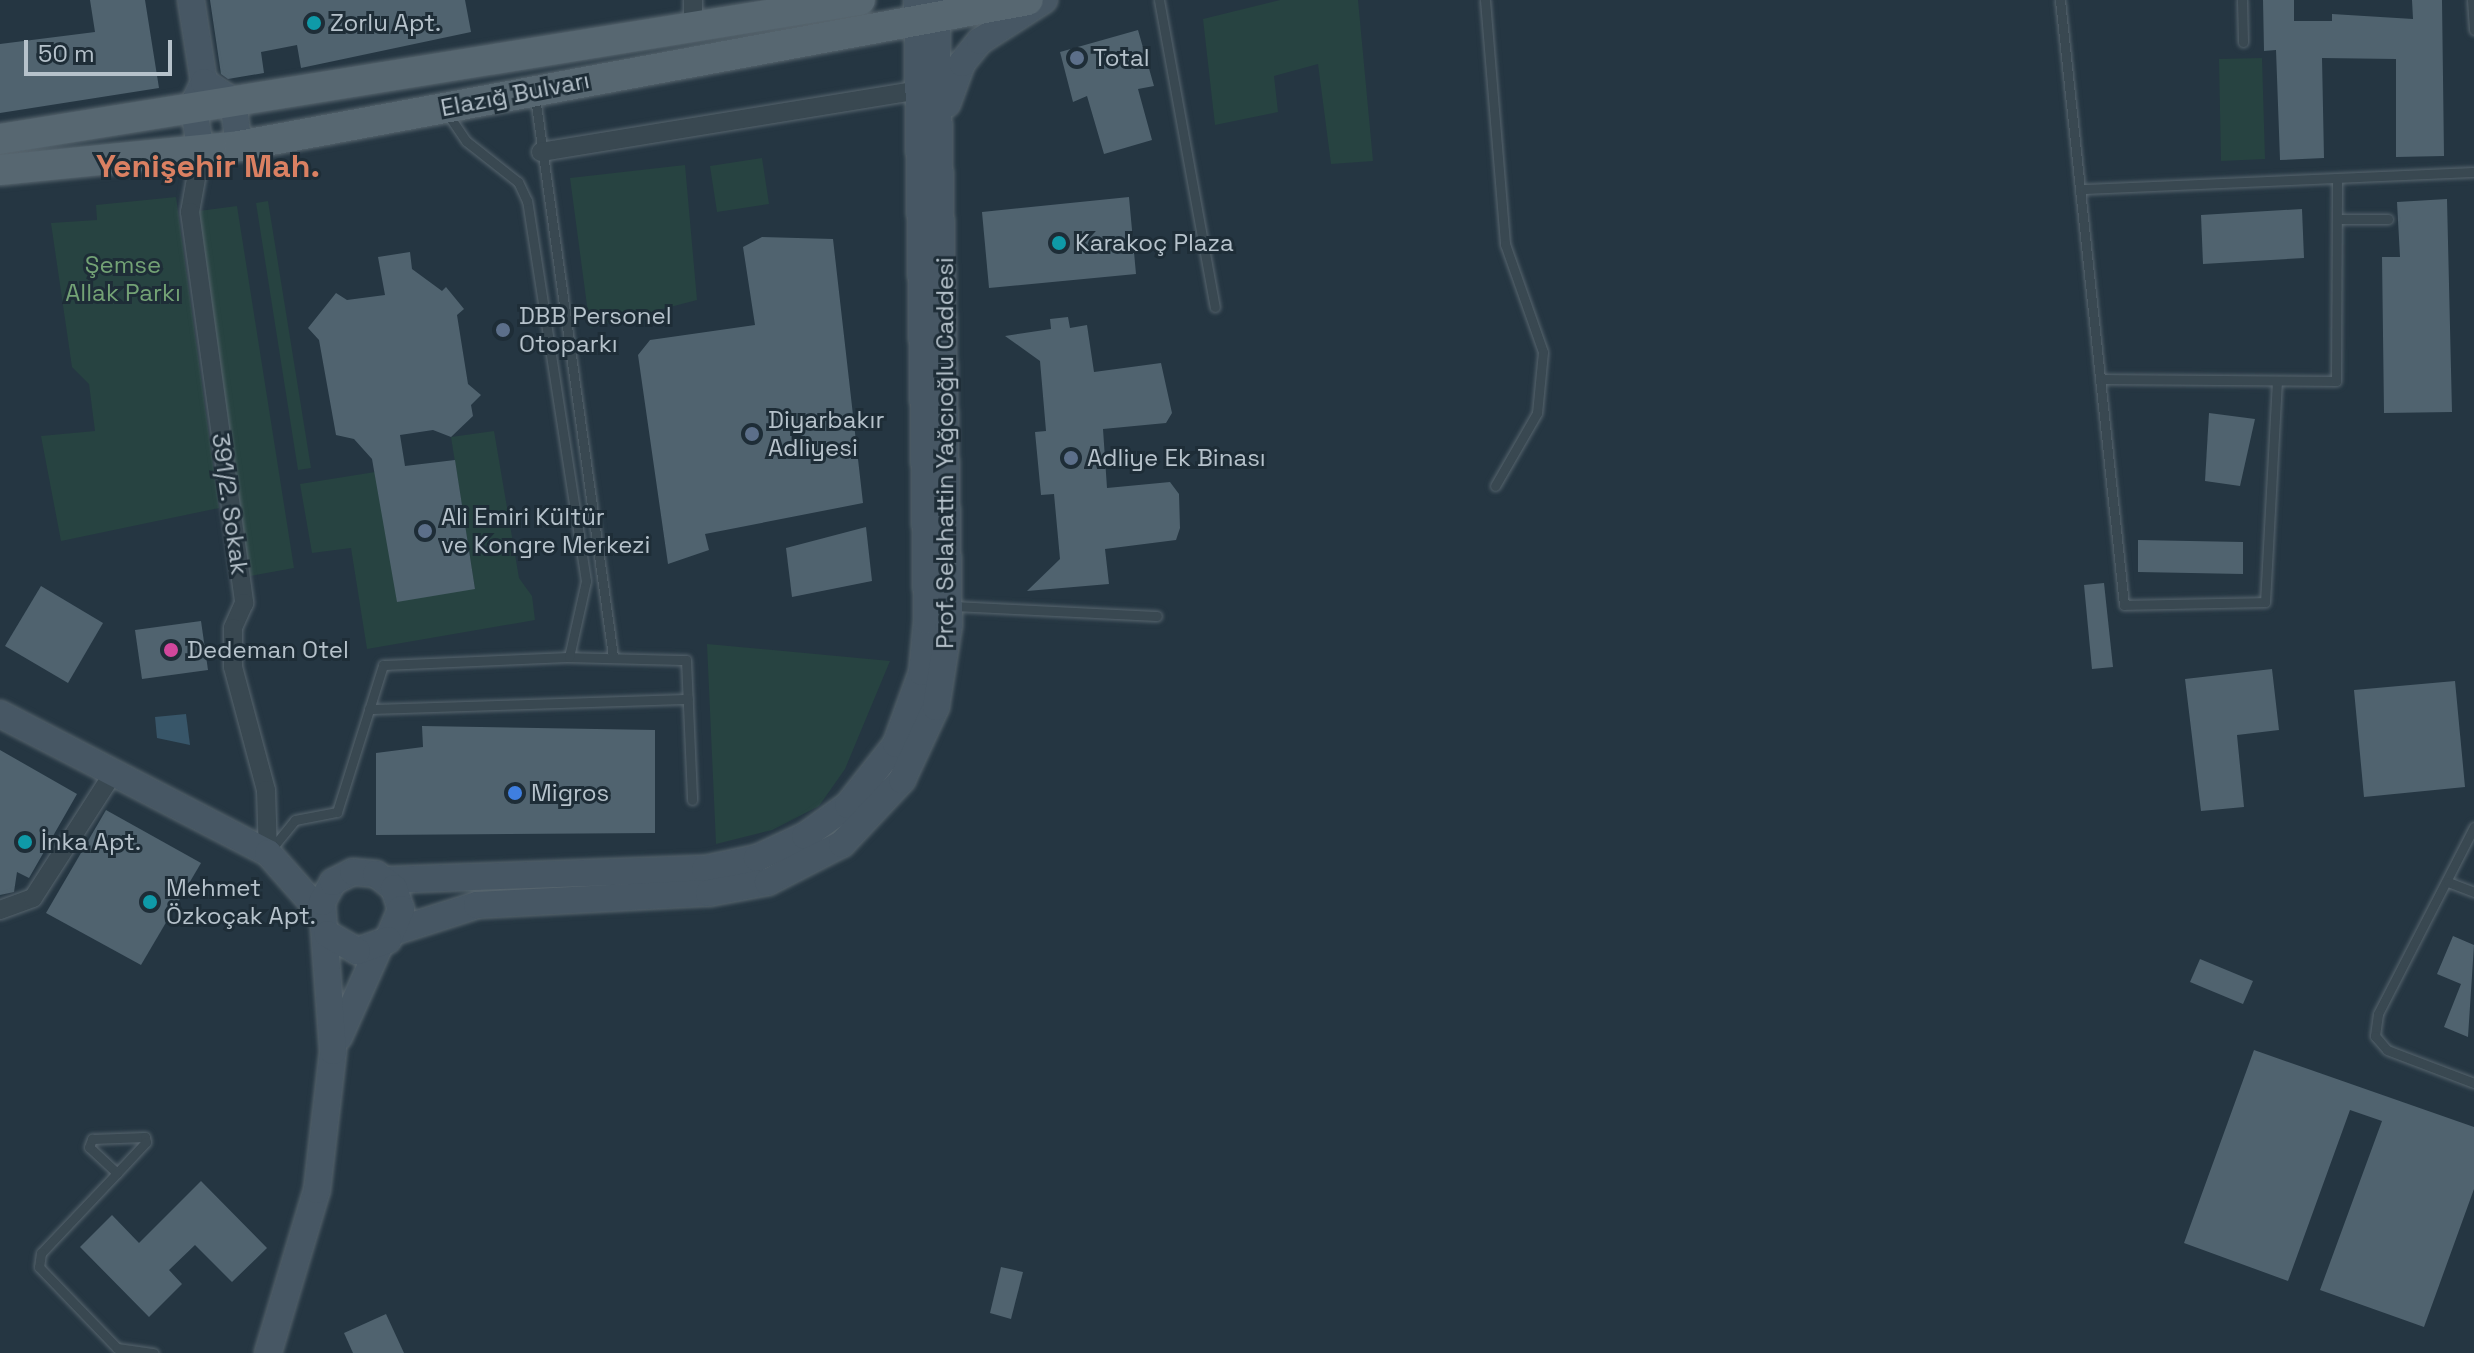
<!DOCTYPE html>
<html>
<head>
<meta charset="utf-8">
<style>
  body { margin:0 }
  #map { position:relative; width:2474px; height:1353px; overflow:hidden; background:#253642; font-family:"Space Grotesk",sans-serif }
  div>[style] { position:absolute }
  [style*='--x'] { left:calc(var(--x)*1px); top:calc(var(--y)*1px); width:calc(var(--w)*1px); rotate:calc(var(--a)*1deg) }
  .green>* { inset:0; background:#274341 }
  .water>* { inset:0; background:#385669 }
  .building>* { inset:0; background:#50636f }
  .roads { filter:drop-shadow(0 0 2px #57656e) drop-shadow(0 0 2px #57656e) }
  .lane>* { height:9px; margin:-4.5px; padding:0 4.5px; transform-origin:4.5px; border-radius:4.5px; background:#394851 }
  .street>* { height:18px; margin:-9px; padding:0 9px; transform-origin:9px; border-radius:9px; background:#394851 }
  .secondary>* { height:26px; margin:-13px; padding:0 13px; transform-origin:13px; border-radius:13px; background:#475764 }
  .primary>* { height:30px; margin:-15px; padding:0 15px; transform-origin:15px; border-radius:15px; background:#576771 }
  .dots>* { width:22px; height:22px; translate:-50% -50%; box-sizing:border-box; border:4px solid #1e2d37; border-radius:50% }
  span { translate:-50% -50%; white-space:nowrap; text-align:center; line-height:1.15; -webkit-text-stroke:6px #1e2d37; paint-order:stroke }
  .poi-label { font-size:24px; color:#b6c2cb }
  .left { translate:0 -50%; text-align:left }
  .street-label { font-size:24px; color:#b6c2cb }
  .park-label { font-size:24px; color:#73a275 }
  .district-label { font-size:32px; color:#da8062; font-weight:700 }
  .scale { position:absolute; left:24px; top:40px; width:148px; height:36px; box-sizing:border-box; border:4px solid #b6c2cb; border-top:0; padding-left:10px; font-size:24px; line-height:28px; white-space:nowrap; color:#b6c2cb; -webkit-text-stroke:6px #1e2d37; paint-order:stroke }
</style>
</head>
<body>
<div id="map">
  <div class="green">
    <i style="clip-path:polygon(1280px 0,1358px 0,1373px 161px,1331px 164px,1318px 64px,1274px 76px,1278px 112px,1215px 125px,1203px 19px)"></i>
    <i style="clip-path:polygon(2262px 58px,2265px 159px,2221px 161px,2219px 59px)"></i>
    <i style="clip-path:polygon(762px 158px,769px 204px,717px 212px,710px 166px)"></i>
    <i style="clip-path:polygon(685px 165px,697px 300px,590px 328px,570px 178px)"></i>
    <i style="clip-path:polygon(176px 197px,219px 508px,61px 541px,41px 436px,95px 431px,89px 384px,72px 367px,51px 223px,97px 220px,96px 205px)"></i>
    <i style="clip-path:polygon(268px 201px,311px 468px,298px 470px,256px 203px)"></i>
    <i style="clip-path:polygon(237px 206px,294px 568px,250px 576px,199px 211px)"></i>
    <i style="clip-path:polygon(494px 431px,519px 578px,532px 596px,535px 620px,367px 649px,351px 548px,312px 553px,300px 484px,375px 472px,475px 589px,451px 437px)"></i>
    <i style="clip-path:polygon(707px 644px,890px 661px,845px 769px,819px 806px,772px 830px,716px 844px)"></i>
  </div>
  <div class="water">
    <i style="clip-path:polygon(186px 714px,190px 745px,157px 738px,155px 717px)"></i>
  </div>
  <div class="building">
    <i style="clip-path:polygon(90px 0,145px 0,159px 88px,0 113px,0 44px,95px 32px)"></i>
    <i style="clip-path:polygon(210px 0,465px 0,471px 32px,301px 68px,297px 45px,261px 52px,264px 73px,228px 79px,221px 74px)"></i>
    <i style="clip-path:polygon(2263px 0,2294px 0,2294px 21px,2332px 21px,2332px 14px,2413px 19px,2412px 0,2442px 0,2444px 156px,2396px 157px,2396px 59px,2322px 58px,2324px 158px,2280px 160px,2276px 50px,2264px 51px)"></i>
    <i style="clip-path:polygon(1138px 30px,1154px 86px,1138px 89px,1152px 140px,1104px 154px,1087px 96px,1073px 102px,1060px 52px)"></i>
    <i style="clip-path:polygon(1129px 197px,1136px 274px,989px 288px,982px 212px)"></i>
    <i style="clip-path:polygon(2447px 199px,2452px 412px,2384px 413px,2382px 257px,2400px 257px,2397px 202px)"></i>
    <i style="clip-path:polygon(2302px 209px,2304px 258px,2203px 264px,2201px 215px)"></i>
    <i style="clip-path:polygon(762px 237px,833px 239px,863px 503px,705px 534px,709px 550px,668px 564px,638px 355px,650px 340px,755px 325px,743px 247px)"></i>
    <i style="clip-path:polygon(410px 252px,412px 269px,442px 291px,446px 287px,464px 309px,457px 315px,468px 384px,481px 395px,471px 405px,473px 416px,451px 437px,433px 430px,400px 435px,405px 466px,455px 460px,475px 589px,397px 602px,372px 459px,354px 439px,336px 435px,319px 340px,308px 328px,336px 293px,347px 300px,385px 295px,378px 257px)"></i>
    <i style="clip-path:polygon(1068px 317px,1070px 328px,1087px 325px,1094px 372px,1161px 363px,1172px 413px,1166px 423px,1103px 429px,1107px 488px,1170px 482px,1179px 494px,1180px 528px,1176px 540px,1105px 549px,1109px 584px,1027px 591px,1060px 559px,1054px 494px,1041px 495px,1035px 432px,1046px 431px,1040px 361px,1005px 336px,1051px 329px,1050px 319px)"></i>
    <i style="clip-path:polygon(2209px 413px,2255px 419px,2240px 486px,2205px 481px)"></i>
    <i style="clip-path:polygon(866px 527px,872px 581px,792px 597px,786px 548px)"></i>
    <i style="clip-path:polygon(2138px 540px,2243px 542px,2243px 574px,2138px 572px)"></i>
    <i style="clip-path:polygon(2104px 583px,2113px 667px,2092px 669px,2084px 585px)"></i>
    <i style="clip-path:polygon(41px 586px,103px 623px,68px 683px,5px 646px)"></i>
    <i style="clip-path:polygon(201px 621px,208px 670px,142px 679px,135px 630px)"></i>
    <i style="clip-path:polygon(2272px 669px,2279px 730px,2237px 735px,2244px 807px,2201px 811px,2185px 679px)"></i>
    <i style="clip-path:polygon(2455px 681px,2465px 787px,2364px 797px,2354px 690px)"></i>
    <i style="clip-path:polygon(422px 726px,655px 730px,655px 833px,376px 835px,376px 753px,423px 747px)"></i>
    <i style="clip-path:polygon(0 750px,77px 794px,29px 878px,17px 872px,14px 892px,0 895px)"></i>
    <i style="clip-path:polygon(106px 810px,201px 863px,141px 965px,46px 913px)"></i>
    <i style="clip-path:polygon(2453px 936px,2474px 945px,2468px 1037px,2444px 1027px,2461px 984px,2437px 974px)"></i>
    <i style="clip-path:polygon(2200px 959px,2253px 981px,2243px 1004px,2190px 982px)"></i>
    <i style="clip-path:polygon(2254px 1050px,2474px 1127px,2474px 1189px,2424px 1327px,2320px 1290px,2382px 1121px,2350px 1110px,2288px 1281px,2184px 1243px)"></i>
    <i style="clip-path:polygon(201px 1181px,267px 1248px,232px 1282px,195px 1245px,169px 1270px,182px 1284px,149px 1317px,80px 1247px,112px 1215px,139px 1243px)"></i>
    <i style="clip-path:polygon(1001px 1267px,1023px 1272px,1011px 1319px,990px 1313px)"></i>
    <i style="clip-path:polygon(386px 1314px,404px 1353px,353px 1353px,344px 1333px)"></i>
  </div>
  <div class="roads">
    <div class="lane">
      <i style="--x:1159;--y:0;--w:312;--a:79.7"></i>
      <i style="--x:1485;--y:0;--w:245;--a:85.3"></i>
      <i style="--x:1505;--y:244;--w:114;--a:70.6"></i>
      <i style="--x:1543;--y:352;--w:61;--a:95.6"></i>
      <i style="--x:1537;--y:413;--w:84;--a:119.9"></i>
      <i style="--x:2060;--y:0;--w:608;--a:83.96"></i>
      <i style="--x:2124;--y:605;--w:141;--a:-1.2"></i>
      <i style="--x:2265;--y:602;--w:221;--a:-86.9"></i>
      <i style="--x:2242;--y:0;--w:42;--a:88.6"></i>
      <i style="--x:2472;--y:0;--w:30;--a:86"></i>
      <i style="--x:535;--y:97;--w:564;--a:82.06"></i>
      <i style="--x:2084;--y:189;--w:390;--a:-2.5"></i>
      <i style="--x:2337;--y:219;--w:51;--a:0"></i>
      <i style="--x:2104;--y:379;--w:232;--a:0.5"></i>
      <i style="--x:2336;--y:381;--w:203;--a:-89.7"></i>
      <i style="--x:953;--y:606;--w:204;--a:2.8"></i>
      <i style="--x:569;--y:657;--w:117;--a:1.5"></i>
      <i style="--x:686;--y:660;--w:140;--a:87.5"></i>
      <i style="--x:369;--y:709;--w:319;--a:-1.8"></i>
      <i style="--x:2474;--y:827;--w:210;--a:117.2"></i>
      <i style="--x:2378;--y:1014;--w:22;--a:98"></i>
      <i style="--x:2375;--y:1036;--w:18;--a:49"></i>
      <i style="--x:2387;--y:1050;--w:93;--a:20.8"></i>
      <i style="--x:269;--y:852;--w:41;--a:-50.9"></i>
      <i style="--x:295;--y:820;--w:43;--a:-10.8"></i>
      <i style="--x:337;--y:812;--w:154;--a:-72.6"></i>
      <i style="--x:383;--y:665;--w:186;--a:-2.5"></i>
      <i style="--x:569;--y:657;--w:78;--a:-77.4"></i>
      <i style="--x:586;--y:581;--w:385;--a:-98.8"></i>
      <i style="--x:527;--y:201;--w:21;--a:-115"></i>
      <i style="--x:518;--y:182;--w:66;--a:-141.7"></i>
      <i style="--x:466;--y:141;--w:32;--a:-124"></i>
      <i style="--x:2448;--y:882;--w:28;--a:21"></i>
      <i style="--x:117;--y:1173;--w:38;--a:-137"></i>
      <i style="--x:89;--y:1147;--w:9;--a:-69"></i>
      <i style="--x:92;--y:1139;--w:53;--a:-2.2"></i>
      <i style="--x:145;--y:1137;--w:5;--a:79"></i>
      <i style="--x:146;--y:1142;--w:42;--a:133.1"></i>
      <i style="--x:117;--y:1173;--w:110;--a:133.5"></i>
      <i style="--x:41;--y:1253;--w:14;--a:98"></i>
      <i style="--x:39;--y:1267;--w:112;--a:46.1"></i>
      <i style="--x:117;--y:1348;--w:37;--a:8"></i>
    </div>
    <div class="street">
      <i style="--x:693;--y:0;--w:26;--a:90"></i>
      <i style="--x:201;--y:151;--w:62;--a:100.2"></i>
      <i style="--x:190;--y:212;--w:395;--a:82.1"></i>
      <i style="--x:244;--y:603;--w:27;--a:114"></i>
      <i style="--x:233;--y:628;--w:39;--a:90"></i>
      <i style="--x:233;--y:667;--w:127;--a:75"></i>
      <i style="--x:266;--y:790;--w:63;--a:88.2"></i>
      <i style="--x:541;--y:152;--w:383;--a:-9.3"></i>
      <i style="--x:0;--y:910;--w:35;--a:-20"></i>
      <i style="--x:33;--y:898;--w:146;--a:-57.3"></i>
    </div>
    <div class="secondary">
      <i style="--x:191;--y:0;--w:83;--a:81"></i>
      <i style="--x:947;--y:104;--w:44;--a:-69.9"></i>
      <i style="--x:962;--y:63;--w:28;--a:-51"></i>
      <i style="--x:980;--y:41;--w:76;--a:-32.6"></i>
      <i style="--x:201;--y:151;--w:47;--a:-99.9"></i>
      <i style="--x:193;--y:105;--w:25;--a:-64"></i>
      <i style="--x:204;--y:82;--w:35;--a:33"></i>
      <i style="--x:233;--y:101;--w:45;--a:82.4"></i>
      <i style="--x:0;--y:714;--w:302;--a:27.4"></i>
      <i style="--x:268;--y:853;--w:80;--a:48.5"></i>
      <i style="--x:386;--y:880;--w:319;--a:-2"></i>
      <i style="--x:705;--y:869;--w:53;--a:-11.9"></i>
      <i style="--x:757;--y:858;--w:53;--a:-24.6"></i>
      <i style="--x:805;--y:836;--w:53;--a:-35.8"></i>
      <i style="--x:848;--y:805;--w:78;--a:-51.8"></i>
      <i style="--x:896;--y:744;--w:77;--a:-70.1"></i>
      <i style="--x:922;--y:672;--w:51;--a:-84.4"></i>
      <i style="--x:927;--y:621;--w:621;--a:-90.92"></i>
      <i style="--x:396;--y:931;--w:85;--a:-17.8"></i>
      <i style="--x:477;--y:905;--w:232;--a:-3"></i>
      <i style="--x:709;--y:893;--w:60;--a:-10.6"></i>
      <i style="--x:768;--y:882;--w:83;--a:-27.2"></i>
      <i style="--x:842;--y:844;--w:88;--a:-46.8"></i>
      <i style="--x:902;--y:780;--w:81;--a:-65"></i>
      <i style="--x:936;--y:707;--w:83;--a:-81"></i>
      <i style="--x:949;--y:625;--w:625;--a:-91.19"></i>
      <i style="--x:339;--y:1037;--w:98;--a:-66"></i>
      <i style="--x:268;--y:1353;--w:170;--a:-73.3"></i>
      <i style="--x:317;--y:1190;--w:140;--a:-83.4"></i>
      <i style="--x:333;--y:1051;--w:149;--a:-94.2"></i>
      <i style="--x:322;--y:902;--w:23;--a:-61"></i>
      <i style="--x:333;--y:882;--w:22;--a:-27"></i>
      <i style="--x:353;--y:872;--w:23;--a:5"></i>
      <i style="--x:376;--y:874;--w:23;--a:38"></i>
      <i style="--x:394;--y:888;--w:22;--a:72"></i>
      <i style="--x:401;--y:909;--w:34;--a:113"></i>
      <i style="--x:388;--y:940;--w:33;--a:160"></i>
      <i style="--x:357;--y:951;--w:34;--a:-150"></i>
    </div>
    <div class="primary">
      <i style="--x:0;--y:139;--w:871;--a:-9.18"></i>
      <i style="--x:0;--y:170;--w:240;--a:-5.7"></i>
      <i style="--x:239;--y:146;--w:802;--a:-10.48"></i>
    </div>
  </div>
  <div class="dots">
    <i style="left:314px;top:23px;background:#0f9aa8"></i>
    <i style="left:1077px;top:58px;background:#5c6f8a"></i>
    <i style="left:1059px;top:243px;background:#0f9aa8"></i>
    <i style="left:503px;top:330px;background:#5c6f8a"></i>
    <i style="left:752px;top:434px;background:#5c6f8a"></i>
    <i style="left:1071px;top:458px;background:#5c6f8a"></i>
    <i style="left:425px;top:531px;background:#5c6f8a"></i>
    <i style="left:171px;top:650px;background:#d1479c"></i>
    <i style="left:515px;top:793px;background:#3f7fe0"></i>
    <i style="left:25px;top:842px;background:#0f9aa8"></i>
    <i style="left:150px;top:902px;background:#0f9aa8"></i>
  </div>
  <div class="poi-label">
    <span class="left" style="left:330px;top:23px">Zorlu Apt.</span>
    <span class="left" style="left:1093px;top:58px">Total</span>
    <span class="left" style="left:1075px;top:243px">Karakoç Plaza</span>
    <span class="left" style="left:519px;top:330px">DBB Personel<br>Otoparkı</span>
    <span class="left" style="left:768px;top:434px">Diyarbakır<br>Adliyesi</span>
    <span class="left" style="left:1087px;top:458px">Adliye Ek Binası</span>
    <span class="left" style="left:441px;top:531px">Ali Emiri Kültür<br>ve Kongre Merkezi</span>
    <span class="left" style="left:187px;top:650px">Dedeman Otel</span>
    <span class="left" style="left:531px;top:793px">Migros</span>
    <span class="left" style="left:41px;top:842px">İnka Apt.</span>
    <span class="left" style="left:166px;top:902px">Mehmet<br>Özkoçak Apt.</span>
  </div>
  <div class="street-label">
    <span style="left:515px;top:94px;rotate:-11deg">Elazığ Bulvarı</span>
    <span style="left:945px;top:453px;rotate:-90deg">Prof. Selahattin Yağcıoğlu Caddesi</span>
    <span style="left:230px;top:504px;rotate:82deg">391/2. Sokak</span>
  </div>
  <div class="park-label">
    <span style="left:123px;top:279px">Şemse<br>Allak Parkı</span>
  </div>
  <div class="district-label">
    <span style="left:208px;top:166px">Yenişehir Mah.</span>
  </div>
  <div class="scale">50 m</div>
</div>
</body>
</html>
